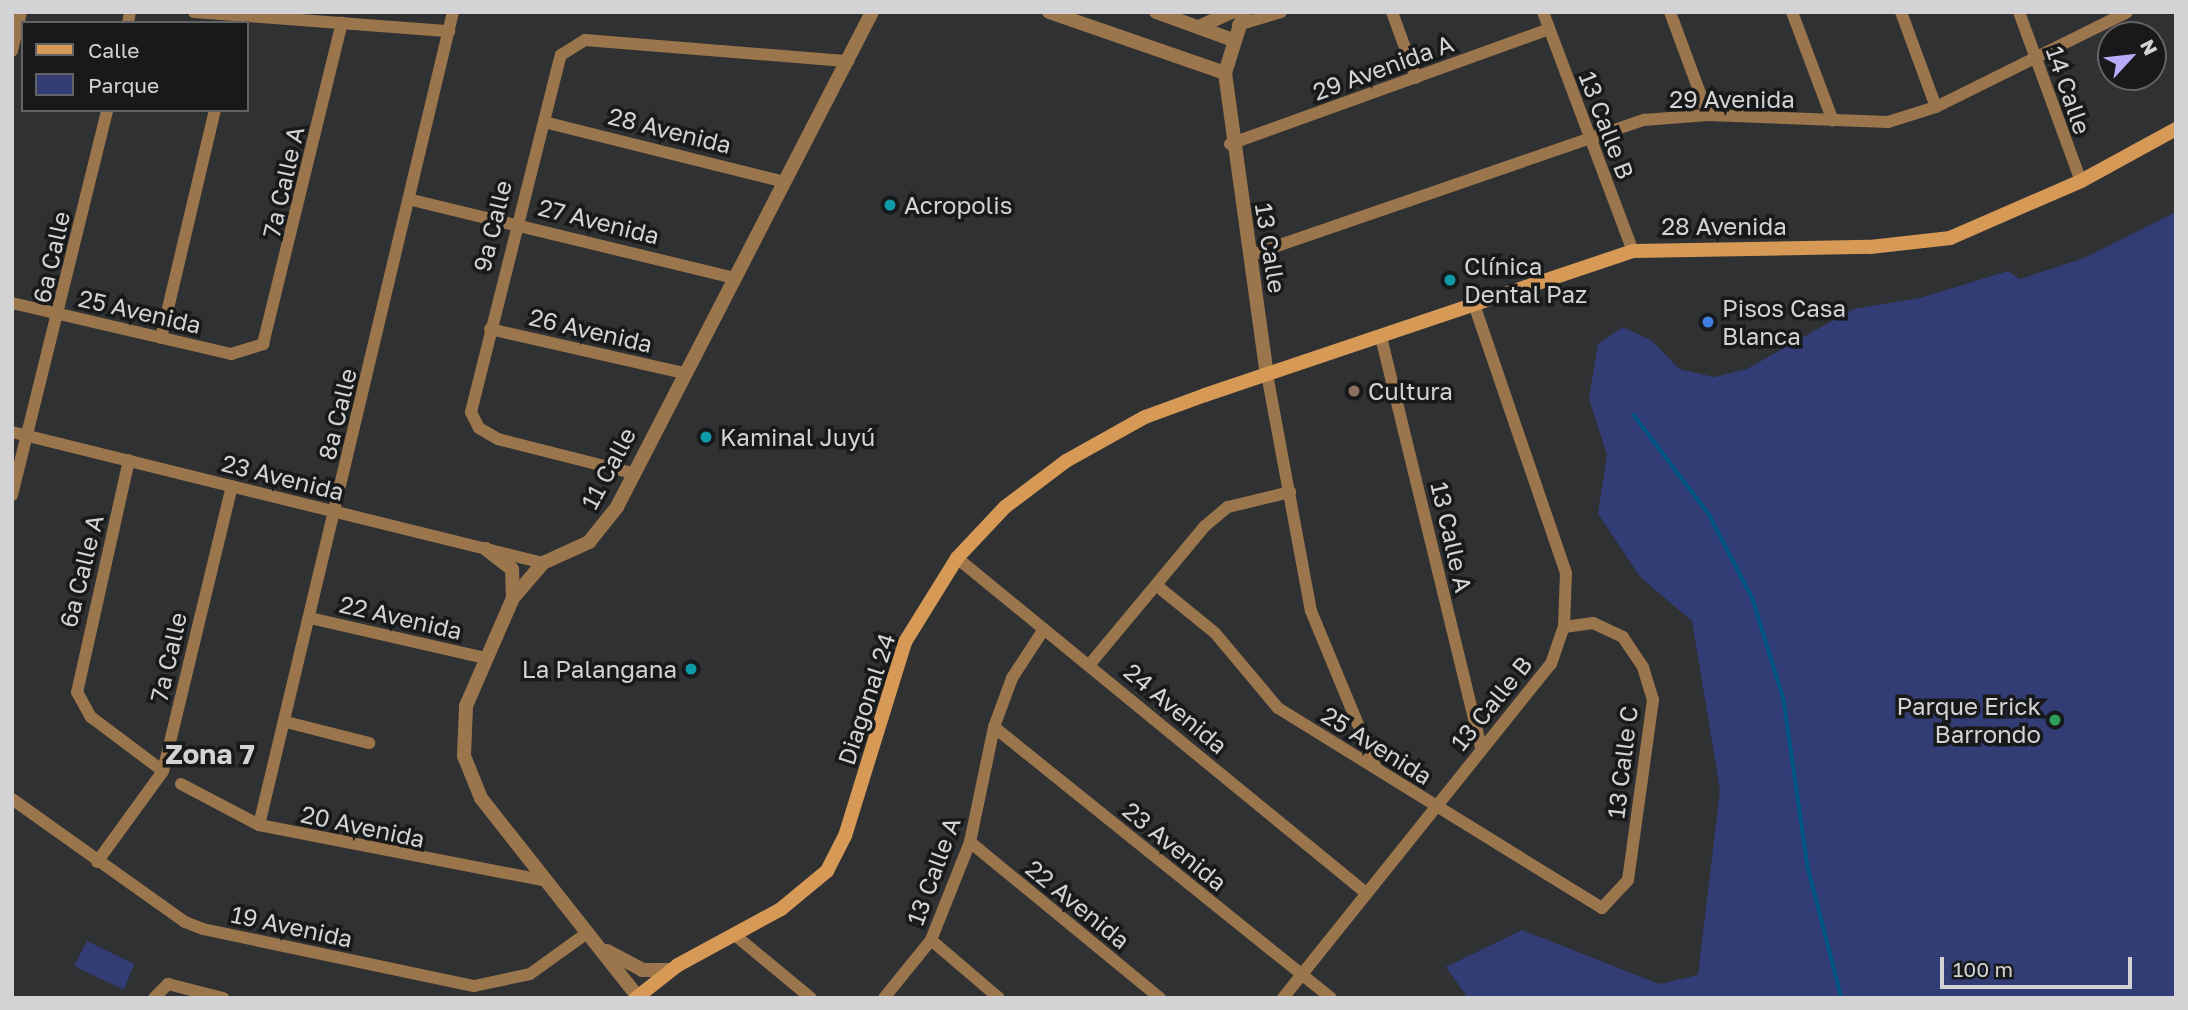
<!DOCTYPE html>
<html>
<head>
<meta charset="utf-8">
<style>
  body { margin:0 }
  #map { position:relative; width:2188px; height:1010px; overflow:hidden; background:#303133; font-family:"Golos Text",sans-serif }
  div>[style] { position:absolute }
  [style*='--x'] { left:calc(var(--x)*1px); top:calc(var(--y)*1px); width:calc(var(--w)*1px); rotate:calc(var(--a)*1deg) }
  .green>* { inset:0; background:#323c75 }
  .stream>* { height:3.5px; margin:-1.75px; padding:0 1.75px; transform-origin:1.75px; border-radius:1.75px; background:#005786 }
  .minor>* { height:12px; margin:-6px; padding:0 6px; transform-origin:6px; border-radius:6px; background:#9b754c }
  .tertiary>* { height:14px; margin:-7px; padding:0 7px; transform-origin:7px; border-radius:7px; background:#9b754c }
  .secondary>* { height:14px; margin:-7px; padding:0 7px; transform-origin:7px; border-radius:7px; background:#d79a56 }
  .dots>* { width:19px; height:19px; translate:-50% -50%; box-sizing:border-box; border:4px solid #18191a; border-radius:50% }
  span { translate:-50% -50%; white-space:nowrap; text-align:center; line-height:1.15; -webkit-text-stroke:7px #18191a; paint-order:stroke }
  .street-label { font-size:24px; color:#d3d3d5 }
  .poi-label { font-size:24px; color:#d3d3d5 }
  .left { translate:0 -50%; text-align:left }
  .right { translate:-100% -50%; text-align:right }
  .quarter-label { font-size:28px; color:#d3d3d5; font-weight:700 }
  .frame { position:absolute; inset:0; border:14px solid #d3d3d5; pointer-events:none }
  .legend { position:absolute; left:21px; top:21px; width:228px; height:91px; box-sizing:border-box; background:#18191a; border:2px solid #636365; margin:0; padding:9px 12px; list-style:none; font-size:21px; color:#d3d3d5 }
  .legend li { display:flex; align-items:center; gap:14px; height:35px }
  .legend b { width:35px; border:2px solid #636365 }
  .north { position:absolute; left:2097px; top:21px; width:70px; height:70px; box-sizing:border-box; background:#18191a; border:2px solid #636365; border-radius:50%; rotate:63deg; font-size:19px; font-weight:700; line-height:28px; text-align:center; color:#d3d3d5 }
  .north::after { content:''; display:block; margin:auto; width:24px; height:32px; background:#b6acf8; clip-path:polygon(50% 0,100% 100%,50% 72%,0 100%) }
  .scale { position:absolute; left:1940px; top:957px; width:192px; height:32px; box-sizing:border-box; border:4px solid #d3d3d5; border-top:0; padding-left:9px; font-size:21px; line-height:24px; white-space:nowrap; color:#d3d3d5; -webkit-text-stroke:5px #18191a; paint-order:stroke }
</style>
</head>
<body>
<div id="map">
  <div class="green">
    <i style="clip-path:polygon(2176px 212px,2176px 998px,1468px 998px,1446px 967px,1522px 930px,1659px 984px,1698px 975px,1720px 790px,1692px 621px,1640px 577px,1598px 514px,1607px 455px,1589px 399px,1598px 344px,1623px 327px,1652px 341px,1679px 369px,1714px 377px,1747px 369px,1853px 309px,1920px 298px,2008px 271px,2020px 279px,2084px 258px)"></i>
    <i style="clip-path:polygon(87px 941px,134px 964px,124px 990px,74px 966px)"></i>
  </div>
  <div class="stream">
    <i style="--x:1634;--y:415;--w:124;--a:52.9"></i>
    <i style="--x:1709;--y:514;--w:96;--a:62.6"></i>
    <i style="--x:1753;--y:599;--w:106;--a:72.9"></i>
    <i style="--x:1784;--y:700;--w:169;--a:81.8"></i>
    <i style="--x:1808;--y:867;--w:135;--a:75.5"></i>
  </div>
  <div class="minor">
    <i style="--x:194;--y:12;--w:256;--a:4.3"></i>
    <i style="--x:1392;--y:12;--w:70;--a:70"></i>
    <i style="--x:1543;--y:12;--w:255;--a:69.4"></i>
    <i style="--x:1670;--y:12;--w:110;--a:69.7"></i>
    <i style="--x:1792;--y:12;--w:116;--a:69.4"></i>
    <i style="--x:1901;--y:12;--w:101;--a:69.8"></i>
    <i style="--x:2019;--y:12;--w:180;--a:69.9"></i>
    <i style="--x:128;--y:23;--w:11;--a:-80"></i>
    <i style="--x:1238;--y:25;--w:45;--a:-16.8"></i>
    <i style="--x:12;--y:51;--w:40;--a:-77"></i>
    <i style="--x:544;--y:122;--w:247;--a:14"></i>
    <i style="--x:1230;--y:144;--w:339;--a:-19.8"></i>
    <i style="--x:412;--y:200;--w:331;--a:13.6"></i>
    <i style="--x:1251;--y:255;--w:416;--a:-19"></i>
    <i style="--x:1644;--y:120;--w:64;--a:-4.5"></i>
    <i style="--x:1708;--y:115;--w:180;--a:2.2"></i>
    <i style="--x:1888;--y:122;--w:50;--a:-17.4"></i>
    <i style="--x:1936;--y:107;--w:213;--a:-26.4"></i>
    <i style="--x:12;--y:303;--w:225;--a:13.1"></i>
    <i style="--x:231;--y:354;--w:34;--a:-17"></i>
    <i style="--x:263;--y:344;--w:331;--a:-76.2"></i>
    <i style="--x:490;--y:329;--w:198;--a:12.8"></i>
    <i style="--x:1381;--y:337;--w:422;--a:76.3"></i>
    <i style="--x:161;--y:338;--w:234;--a:-76.7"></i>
    <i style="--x:1267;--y:374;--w:241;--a:79.5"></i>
    <i style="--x:1311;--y:611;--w:170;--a:67.5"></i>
    <i style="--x:12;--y:432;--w:547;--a:13.86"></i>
    <i style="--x:129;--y:460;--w:238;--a:102.6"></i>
    <i style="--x:77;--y:692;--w:29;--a:61"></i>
    <i style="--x:91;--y:717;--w:90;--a:36.9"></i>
    <i style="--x:632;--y:473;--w:138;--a:-165.8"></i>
    <i style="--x:498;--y:439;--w:22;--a:-150"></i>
    <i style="--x:479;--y:428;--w:18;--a:-117"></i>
    <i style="--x:471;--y:412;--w:368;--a:-75.9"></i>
    <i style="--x:561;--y:55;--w:28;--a:-32"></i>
    <i style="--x:585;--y:40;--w:264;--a:4.6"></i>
    <i style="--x:12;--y:495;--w:397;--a:-76.1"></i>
    <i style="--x:957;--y:558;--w:529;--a:39.32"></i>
    <i style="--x:1156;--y:585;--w:76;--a:39.1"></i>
    <i style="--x:1215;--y:633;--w:98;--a:50"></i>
    <i style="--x:1278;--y:708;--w:381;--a:31.7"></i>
    <i style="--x:1602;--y:908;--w:38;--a:-47"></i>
    <i style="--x:1628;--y:880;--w:182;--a:-82.1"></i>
    <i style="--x:1653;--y:700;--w:34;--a:-107"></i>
    <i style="--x:1643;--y:667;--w:36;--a:-124"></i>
    <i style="--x:1623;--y:637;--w:33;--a:-155"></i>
    <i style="--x:1593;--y:623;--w:29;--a:172"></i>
    <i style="--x:310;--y:618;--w:179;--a:12.9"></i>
    <i style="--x:1090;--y:664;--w:180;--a:-50.2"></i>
    <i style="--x:1205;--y:526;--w:30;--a:-40"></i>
    <i style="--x:1228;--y:507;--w:64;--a:-13.6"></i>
    <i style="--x:286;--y:722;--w:86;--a:14.2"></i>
    <i style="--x:994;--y:727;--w:432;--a:38.8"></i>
    <i style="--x:181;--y:784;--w:88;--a:27.7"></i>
    <i style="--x:259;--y:825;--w:292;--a:11"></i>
    <i style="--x:12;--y:799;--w:212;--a:35.4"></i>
    <i style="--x:185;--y:922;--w:19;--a:21"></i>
    <i style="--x:203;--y:929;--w:277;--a:11.9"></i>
    <i style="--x:474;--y:986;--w:57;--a:-12.1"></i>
    <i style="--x:530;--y:974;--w:70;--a:-35.7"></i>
    <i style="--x:259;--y:825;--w:836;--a:-76.58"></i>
    <i style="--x:970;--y:842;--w:246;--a:39.4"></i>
    <i style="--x:97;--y:862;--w:112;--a:-54"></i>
    <i style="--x:163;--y:771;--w:293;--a:-76.4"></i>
    <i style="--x:736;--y:936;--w:97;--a:39.6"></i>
    <i style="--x:931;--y:940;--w:89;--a:40.5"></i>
    <i style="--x:154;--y:998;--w:20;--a:-45"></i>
    <i style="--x:168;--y:984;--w:57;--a:14.3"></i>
    <i style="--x:884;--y:998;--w:75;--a:-51"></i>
    <i style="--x:931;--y:940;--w:105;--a:-68.3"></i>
    <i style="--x:970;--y:842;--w:117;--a:-78.2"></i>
    <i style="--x:994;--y:727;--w:52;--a:-69.8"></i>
    <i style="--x:1012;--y:678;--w:55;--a:-56.9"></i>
    <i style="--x:1283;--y:998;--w:428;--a:-51.3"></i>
    <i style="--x:1551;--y:664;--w:39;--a:-71"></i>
    <i style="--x:1564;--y:627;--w:54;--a:-87.9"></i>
    <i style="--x:1566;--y:573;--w:283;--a:-108.9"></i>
  </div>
  <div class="tertiary">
    <i style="--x:1049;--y:12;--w:186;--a:19.1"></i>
    <i style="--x:1156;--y:12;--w:82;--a:20"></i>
    <i style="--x:1244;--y:12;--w:64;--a:107.3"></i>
    <i style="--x:1225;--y:73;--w:304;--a:82.1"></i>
    <i style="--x:1201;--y:26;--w:33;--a:-25"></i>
    <i style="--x:486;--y:549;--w:33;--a:38"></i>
    <i style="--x:512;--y:569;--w:28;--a:88"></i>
    <i style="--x:607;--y:951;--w:40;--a:28"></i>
    <i style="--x:642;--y:970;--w:28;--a:0"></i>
    <i style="--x:638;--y:997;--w:253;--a:-128.3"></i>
    <i style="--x:481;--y:798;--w:45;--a:-112"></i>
    <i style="--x:464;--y:756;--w:50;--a:-87.7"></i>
    <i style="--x:466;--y:706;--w:118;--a:-66.5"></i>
    <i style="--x:513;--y:598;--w:46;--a:-49.4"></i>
    <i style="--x:543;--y:563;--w:51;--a:-24.5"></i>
    <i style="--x:589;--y:542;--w:45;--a:-51.3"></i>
    <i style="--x:617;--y:507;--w:557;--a:-62.74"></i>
  </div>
  <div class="secondary">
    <i style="--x:636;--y:998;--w:53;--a:-38.2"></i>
    <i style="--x:678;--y:965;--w:117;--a:-28.5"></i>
    <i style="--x:781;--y:909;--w:60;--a:-39.6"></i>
    <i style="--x:827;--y:871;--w:39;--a:-63"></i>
    <i style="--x:845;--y:836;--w:203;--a:-72.8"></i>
    <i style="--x:905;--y:642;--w:99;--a:-58.2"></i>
    <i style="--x:957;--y:558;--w:70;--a:-46.7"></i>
    <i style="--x:1005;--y:507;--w:76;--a:-37"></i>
    <i style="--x:1066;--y:461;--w:90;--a:-29.1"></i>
    <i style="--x:1145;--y:417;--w:64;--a:-20.1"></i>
    <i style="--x:1205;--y:395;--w:452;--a:-18.6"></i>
    <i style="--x:1633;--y:251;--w:237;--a:-1"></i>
    <i style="--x:1870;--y:247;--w:81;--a:-6.4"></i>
    <i style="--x:1950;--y:238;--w:143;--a:-23.5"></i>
    <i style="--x:2081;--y:181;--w:108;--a:-28.7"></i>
  </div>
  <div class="dots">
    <i style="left:890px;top:205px;background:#0f9aa8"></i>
    <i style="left:1450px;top:280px;background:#0f9aa8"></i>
    <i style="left:1708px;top:322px;background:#3f7fe0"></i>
    <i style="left:1354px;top:391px;background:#8d6e63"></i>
    <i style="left:706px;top:437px;background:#0f9aa8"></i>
    <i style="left:691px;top:669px;background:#0f9aa8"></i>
    <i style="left:2055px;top:720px;background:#2e9e5b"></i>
  </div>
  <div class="street-label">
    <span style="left:1383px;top:67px;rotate:-20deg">29 Avenida A</span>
    <span style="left:2069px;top:90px;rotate:71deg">14 Calle</span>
    <span style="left:1732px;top:99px">29 Avenida</span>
    <span style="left:1607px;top:125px;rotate:69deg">13 Calle B</span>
    <span style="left:670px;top:130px;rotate:14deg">28 Avenida</span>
    <span style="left:283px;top:182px;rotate:-77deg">7a Calle A</span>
    <span style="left:599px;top:221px;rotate:14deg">27 Avenida</span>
    <span style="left:492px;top:226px;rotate:-76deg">9a Calle</span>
    <span style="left:1724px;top:226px">28 Avenida</span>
    <span style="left:1271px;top:248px;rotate:81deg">13 Calle</span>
    <span style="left:51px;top:257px;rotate:-77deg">6a Calle</span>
    <span style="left:140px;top:311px;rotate:13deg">25 Avenida</span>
    <span style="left:591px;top:330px;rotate:13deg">26 Avenida</span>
    <span style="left:337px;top:414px;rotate:-76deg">8a Calle</span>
    <span style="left:608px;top:468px;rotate:-62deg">11 Calle</span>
    <span style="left:283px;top:477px;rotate:14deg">23 Avenida</span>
    <span style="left:1452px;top:537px;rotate:77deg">13 Calle A</span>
    <span style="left:81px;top:571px;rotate:-76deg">6a Calle A</span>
    <span style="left:401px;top:617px;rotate:13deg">22 Avenida</span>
    <span style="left:168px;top:657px;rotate:-77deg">7a Calle</span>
    <span style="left:866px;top:699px;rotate:-72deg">Diagonal 24</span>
    <span style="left:1491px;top:703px;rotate:-51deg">13 Calle B</span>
    <span style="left:1176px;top:708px;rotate:40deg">24 Avenida</span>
    <span style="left:1377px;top:745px;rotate:32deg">25 Avenida</span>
    <span style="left:1622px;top:762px;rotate:-83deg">13 Calle C</span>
    <span style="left:363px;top:826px;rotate:12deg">20 Avenida</span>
    <span style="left:1175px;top:846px;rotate:39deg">23 Avenida</span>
    <span style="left:933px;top:871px;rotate:-70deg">13 Calle A</span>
    <span style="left:1078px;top:904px;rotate:39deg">22 Avenida</span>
    <span style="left:292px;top:926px;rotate:12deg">19 Avenida</span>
  </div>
  <div class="poi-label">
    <span class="left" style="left:904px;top:205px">Acropolis</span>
    <span class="left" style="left:1464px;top:280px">Clínica<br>Dental Paz</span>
    <span class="left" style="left:1722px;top:322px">Pisos Casa<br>Blanca</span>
    <span class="left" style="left:1368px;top:391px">Cultura</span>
    <span class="left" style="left:720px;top:437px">Kaminal Juyú</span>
    <span class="right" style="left:677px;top:669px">La Palangana</span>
    <span class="right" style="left:2041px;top:720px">Parque Erick<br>Barrondo</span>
  </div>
  <div class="quarter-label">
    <span style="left:210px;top:754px">Zona 7</span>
  </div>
  <div class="frame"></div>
  <ul class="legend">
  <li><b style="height:9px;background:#d79a56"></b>Calle</li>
  <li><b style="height:19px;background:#323c75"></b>Parque</li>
  </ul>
  <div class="north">N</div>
  <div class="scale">100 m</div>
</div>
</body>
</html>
